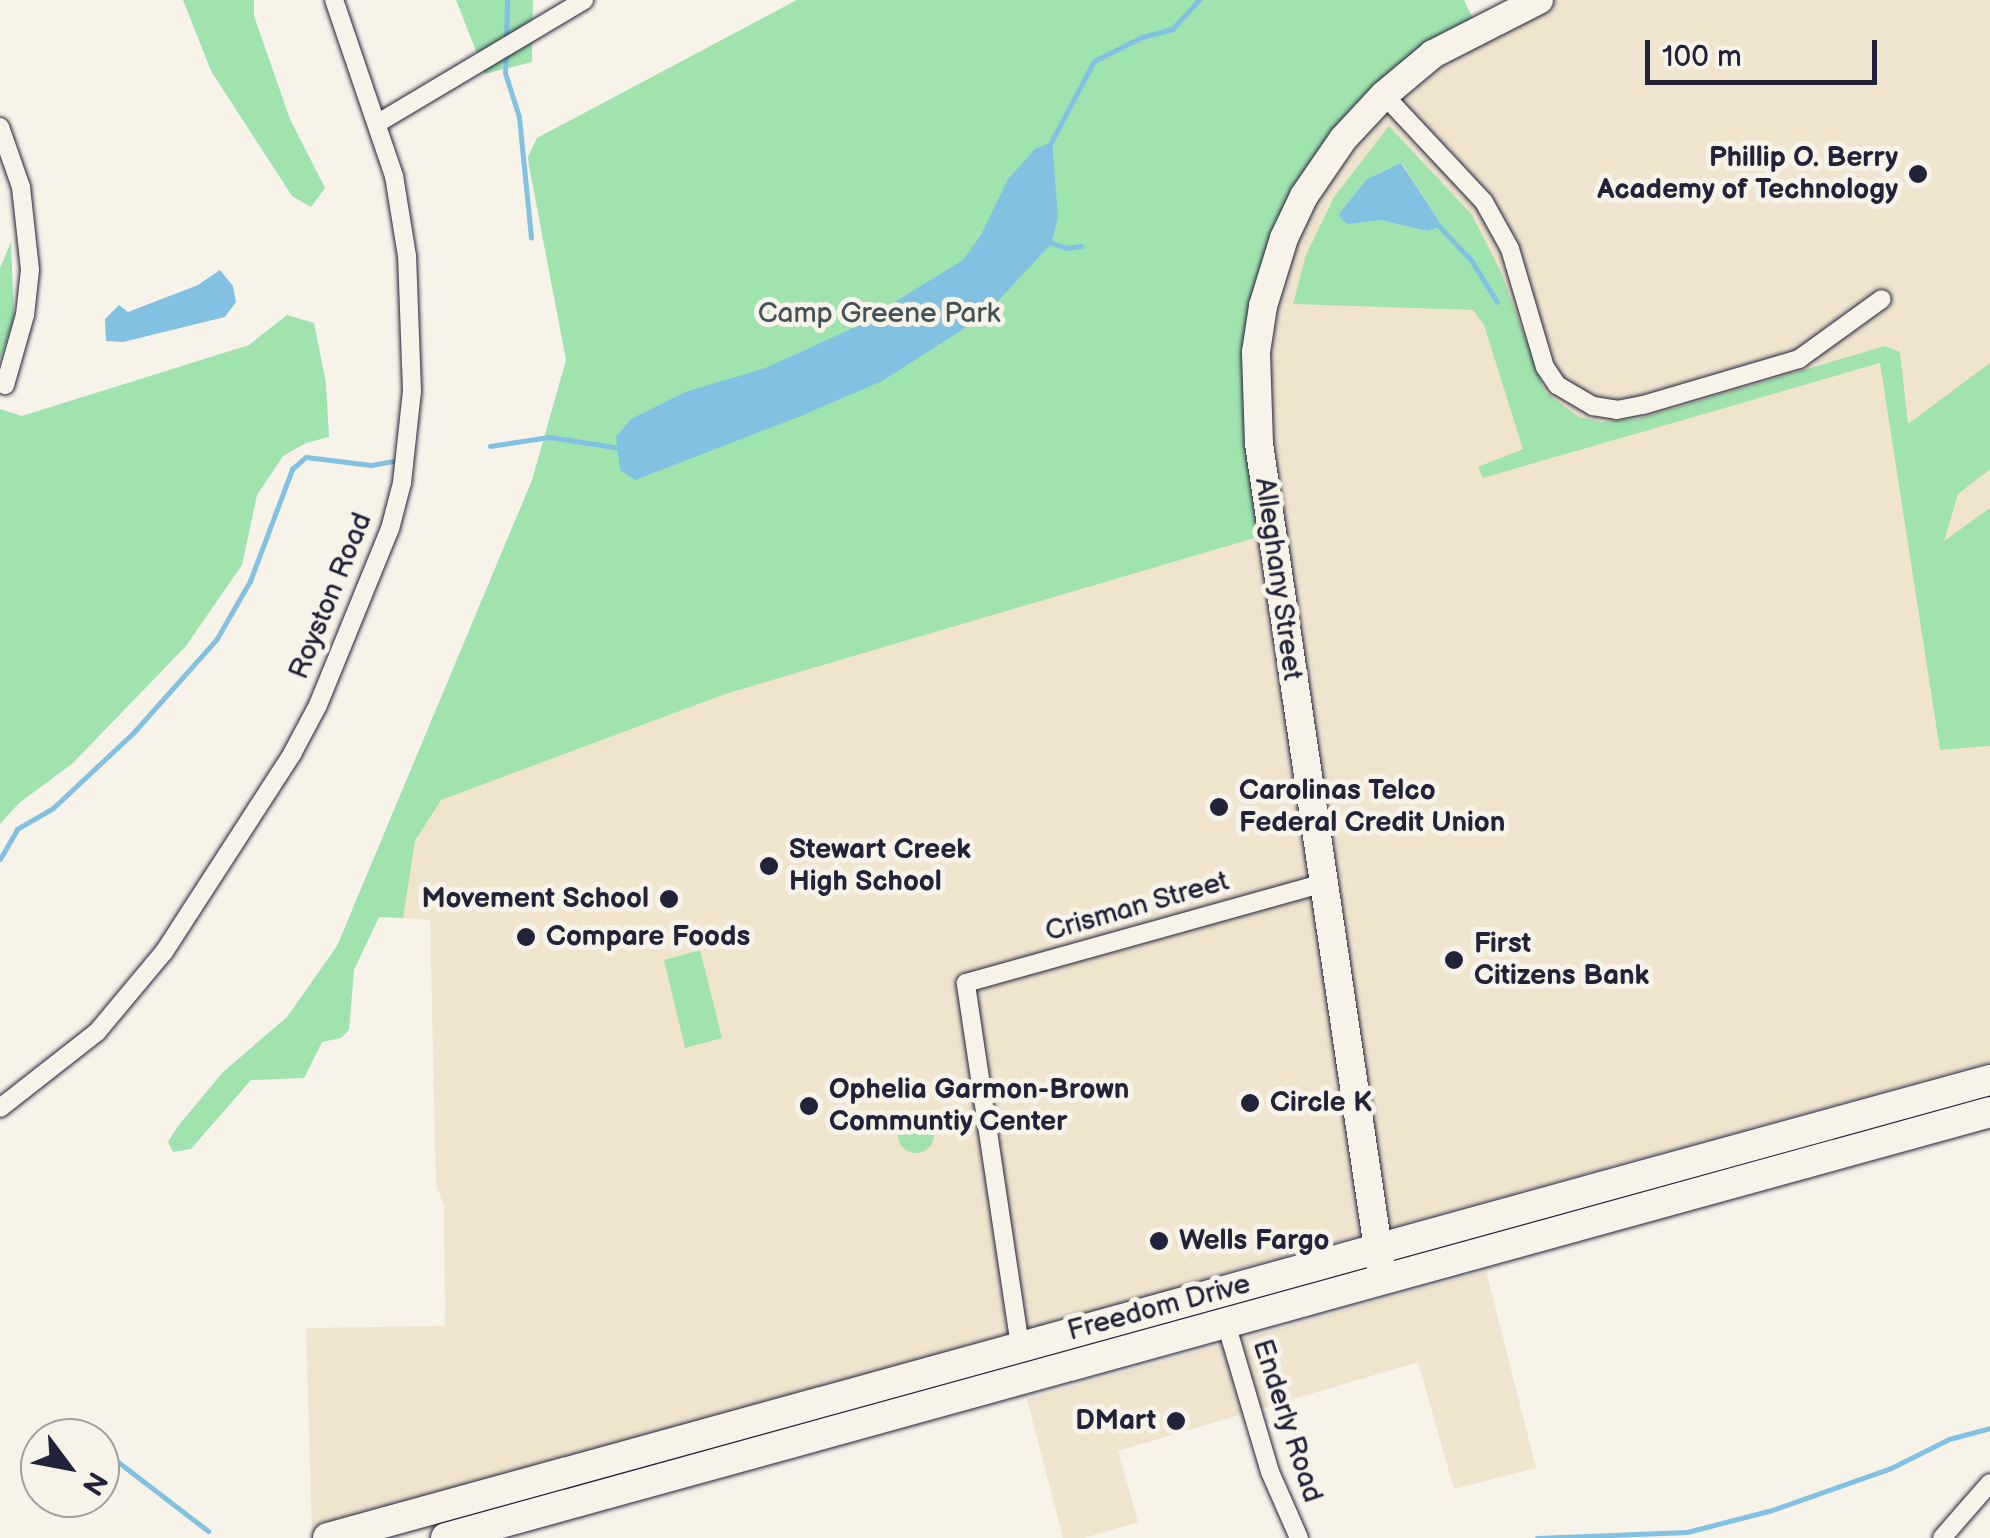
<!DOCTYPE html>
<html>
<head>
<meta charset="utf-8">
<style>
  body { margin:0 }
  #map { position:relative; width:1990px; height:1538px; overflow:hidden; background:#f7f3e8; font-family:"Balsamiq Sans",sans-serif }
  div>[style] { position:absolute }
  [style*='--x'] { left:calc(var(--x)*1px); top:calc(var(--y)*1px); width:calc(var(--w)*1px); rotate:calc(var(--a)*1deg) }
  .built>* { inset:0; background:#f0e4ce }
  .green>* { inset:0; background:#a0e3ae }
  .round { border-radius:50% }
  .water>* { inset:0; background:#82c1e2 }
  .stream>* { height:5px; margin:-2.5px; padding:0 2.5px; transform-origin:2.5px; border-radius:2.5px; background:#82c1e2 }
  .roads { filter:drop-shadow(0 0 2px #22223b) drop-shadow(0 0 2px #22223b) }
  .street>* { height:18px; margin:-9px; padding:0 9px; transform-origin:9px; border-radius:9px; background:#f7f3e8 }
  .secondary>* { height:28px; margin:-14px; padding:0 14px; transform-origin:14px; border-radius:14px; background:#f7f3e8 }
  .primary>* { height:30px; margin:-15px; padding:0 15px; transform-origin:15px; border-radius:15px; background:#f7f3e8 }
  .dots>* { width:28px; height:28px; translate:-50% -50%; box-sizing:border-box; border:5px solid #f7f3e8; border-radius:50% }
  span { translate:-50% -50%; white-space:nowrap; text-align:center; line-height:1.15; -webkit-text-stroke:10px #f7f3e8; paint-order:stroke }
  .poi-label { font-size:28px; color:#22223b; font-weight:700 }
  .right { translate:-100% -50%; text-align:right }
  .left { translate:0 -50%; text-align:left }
  .park-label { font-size:28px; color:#425258 }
  .street-label { font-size:28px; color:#22223b }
  .north { position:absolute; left:20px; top:1418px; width:100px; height:100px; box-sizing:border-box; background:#f7f3e8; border:2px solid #a29fa3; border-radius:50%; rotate:122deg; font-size:28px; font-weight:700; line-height:40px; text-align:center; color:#22223b }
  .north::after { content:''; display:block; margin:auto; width:35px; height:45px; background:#22223b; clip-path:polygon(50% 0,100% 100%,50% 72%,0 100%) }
  .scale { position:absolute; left:1645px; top:40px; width:232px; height:45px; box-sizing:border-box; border:5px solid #22223b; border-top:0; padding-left:12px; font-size:30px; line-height:35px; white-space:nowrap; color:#22223b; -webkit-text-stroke:8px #f7f3e8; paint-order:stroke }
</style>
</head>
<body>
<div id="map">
  <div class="built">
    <i style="clip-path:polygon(1542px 0,1990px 0,1990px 1062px,1377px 1231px,1262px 446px,1275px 266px,1372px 108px)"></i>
    <i style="clip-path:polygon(1268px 534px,1370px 1233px,1212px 1276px,1023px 1341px,459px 1497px,312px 1533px,306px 1328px,445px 1326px,444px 1206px,436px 1185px,430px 920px,369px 916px,430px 761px)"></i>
    <i style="clip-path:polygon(1486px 1271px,1536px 1468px,1454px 1489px,1418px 1362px,1118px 1451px,1138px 1522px,1084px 1538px,1063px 1538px,1027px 1399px)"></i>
  </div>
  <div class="green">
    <i style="clip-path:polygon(183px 0,254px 0,254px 16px,290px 119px,325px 188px,311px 207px,292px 196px,211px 71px)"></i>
    <i style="clip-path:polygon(456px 0,533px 0,532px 62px,485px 74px)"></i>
    <i style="clip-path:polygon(797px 0,1464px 0,1477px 27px,1343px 135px,1261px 307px,1268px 534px,728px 693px,441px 800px,415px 841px,403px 918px,379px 917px,354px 970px,349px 1030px,341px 1038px,322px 1042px,304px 1078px,251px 1080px,191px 1149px,173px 1152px,168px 1142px,178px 1126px,223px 1072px,287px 1017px,337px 946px,532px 480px,566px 360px,529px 166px,528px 157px,537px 138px)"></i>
    <i style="clip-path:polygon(evenodd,1389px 126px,1472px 215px,1501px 272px,1545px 392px,1579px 417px,1601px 422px,1638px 419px,1885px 346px,1900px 352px,1908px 424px,1990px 363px,1990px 469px,1958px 494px,1944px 541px,1990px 508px,1990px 746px,1940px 750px,1880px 363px,1483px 478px,1478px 467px,1523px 449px,1484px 325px,1473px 310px,1293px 304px,1306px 255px,1334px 197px,1389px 126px,1402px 163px,1439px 221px,1437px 228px,1427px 231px,1380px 220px,1374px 175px,1402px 163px)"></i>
    <i style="clip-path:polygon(11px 242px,14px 318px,0 360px,0 268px)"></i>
    <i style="clip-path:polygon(287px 315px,314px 323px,326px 383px,329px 437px,306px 443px,283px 456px,257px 495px,242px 565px,186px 646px,72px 764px,19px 803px,0 824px,0 409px,22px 416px,249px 345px)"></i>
    <i style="clip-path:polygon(700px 950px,722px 1038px,685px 1048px,664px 960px)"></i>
    <i class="round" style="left:898px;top:1117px;width:36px;height:36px"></i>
  </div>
  <div class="water">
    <i style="clip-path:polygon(1052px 142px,1058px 218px,1051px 244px,984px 316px,882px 381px,796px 418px,635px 480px,620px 470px,616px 437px,631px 419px,685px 392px,763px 369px,849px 330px,963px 260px,981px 235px,1008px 179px,1035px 149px)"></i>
    <i style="clip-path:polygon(1401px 163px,1439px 221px,1437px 228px,1427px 231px,1380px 220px,1348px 224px,1341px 219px,1339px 214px,1367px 179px)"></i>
    <i style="clip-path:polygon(220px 270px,233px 286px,236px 302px,225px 317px,123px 342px,106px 341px,105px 319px,119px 305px,128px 312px,198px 285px)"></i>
  </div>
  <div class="stream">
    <i style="--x:506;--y:41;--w:41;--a:-88.6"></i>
    <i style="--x:506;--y:54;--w:19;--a:93"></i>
    <i style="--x:505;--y:73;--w:46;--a:72.3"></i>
    <i style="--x:519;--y:117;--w:121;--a:84.3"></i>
    <i style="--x:1049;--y:146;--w:96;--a:-62.1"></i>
    <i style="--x:1094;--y:61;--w:54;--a:-26.6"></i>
    <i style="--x:1142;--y:37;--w:31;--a:-15"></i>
    <i style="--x:1172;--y:29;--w:40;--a:-47"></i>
    <i style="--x:1435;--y:222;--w:52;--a:46.5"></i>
    <i style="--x:1471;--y:260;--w:49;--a:58.2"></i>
    <i style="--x:1046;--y:241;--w:21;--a:19"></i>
    <i style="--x:1066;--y:248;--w:15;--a:-8"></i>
    <i style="--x:490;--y:446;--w:60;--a:-8.7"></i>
    <i style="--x:549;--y:437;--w:72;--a:8.8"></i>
    <i style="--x:0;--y:859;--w:34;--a:-60"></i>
    <i style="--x:17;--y:829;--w:42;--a:-30.3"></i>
    <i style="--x:53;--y:808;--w:110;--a:-43.2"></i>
    <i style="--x:133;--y:733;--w:125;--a:-48.3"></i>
    <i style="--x:216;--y:640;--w:68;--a:-60"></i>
    <i style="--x:250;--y:581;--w:120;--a:-69.4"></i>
    <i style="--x:292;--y:469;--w:18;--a:-41"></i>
    <i style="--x:306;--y:457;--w:65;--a:7"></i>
    <i style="--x:371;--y:465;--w:28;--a:-10"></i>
    <i style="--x:109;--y:1455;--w:125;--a:37.5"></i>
    <i style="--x:1537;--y:1538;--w:150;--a:-2.3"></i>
    <i style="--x:1687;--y:1532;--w:88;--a:-14.5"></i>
    <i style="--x:1772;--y:1510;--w:126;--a:-19.4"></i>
    <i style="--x:1891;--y:1468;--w:65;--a:-26.6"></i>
    <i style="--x:1949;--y:1439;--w:42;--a:-15"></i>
  </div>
  <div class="roads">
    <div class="street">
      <i style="--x:1384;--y:95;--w:146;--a:46.9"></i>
      <i style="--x:1484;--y:202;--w:54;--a:61"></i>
      <i style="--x:1510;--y:249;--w:123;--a:73.5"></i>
      <i style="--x:1545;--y:367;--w:22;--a:56"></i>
      <i style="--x:1557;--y:385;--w:42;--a:30.3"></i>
      <i style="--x:1593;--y:406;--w:24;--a:9"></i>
      <i style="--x:1617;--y:410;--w:26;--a:-11"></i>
      <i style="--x:1643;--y:405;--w:163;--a:-16.4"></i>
      <i style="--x:1799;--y:359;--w:102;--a:-35.9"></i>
      <i style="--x:378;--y:123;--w:240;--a:-30.8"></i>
      <i style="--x:0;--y:127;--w:64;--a:70.7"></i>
      <i style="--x:21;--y:187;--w:83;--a:83.8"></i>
      <i style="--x:30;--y:270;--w:45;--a:96.3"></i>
      <i style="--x:25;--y:315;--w:73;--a:105.9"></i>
      <i style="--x:0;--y:1108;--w:123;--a:-38.1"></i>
      <i style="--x:97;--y:1032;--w:104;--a:-50.1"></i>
      <i style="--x:164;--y:952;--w:236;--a:-57.1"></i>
      <i style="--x:292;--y:754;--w:55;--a:-62"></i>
      <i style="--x:318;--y:705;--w:190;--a:-67.8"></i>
      <i style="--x:390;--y:529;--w:48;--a:-75.4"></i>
      <i style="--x:402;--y:483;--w:93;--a:-83.8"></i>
      <i style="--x:412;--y:391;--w:135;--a:-92.1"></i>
      <i style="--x:407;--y:256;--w:81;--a:-99.2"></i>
      <i style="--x:394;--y:176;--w:186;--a:-108.8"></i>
      <i style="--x:1225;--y:1320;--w:159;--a:73.5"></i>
      <i style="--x:1270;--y:1472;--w:72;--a:66.3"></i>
      <i style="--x:1020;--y:1346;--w:367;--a:-98.5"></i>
      <i style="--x:966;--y:983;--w:372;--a:-15.6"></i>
      <i style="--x:1942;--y:1538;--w:73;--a:-48.9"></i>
    </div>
    <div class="secondary">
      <i style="--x:1381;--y:1269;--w:834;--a:-98.41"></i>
      <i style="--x:1259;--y:444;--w:92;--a:-91.9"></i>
      <i style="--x:1256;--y:352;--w:47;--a:-81.3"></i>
      <i style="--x:1263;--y:306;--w:71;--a:-72.8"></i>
      <i style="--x:1284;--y:238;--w:47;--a:-64.5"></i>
      <i style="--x:1304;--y:196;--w:69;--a:-55.6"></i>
      <i style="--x:1343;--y:139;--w:60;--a:-47"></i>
      <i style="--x:1384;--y:95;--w:64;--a:-39.9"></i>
      <i style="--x:1433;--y:54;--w:119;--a:-27"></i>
    </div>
    <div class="primary">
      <i style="--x:328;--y:1538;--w:1724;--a:-15.41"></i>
      <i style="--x:446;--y:1538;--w:1602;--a:-15.42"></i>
    </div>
  </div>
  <div class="dots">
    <i style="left:1918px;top:174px;background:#22223b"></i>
    <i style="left:1219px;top:807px;background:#22223b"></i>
    <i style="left:769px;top:866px;background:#22223b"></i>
    <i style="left:669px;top:899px;background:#22223b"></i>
    <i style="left:526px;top:937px;background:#22223b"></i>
    <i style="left:1454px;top:960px;background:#22223b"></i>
    <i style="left:1250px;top:1103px;background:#22223b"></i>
    <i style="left:809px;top:1106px;background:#22223b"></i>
    <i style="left:1159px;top:1241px;background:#22223b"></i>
    <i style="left:1176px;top:1421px;background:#22223b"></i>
  </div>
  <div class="poi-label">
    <span class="right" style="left:1898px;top:174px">Phillip O. Berry<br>Academy of Technology</span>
    <span class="left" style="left:1239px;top:807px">Carolinas Telco<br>Federal Credit Union</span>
    <span class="left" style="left:789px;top:866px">Stewart Creek<br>High School</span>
    <span class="right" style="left:649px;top:899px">Movement School</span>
    <span class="left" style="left:546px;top:937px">Compare Foods</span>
    <span class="left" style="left:1474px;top:960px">First<br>Citizens Bank</span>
    <span class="left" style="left:829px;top:1106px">Ophelia Garmon-Brown<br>Communtiy Center</span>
    <span class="left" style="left:1270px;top:1103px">Circle K</span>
    <span class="left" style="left:1179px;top:1241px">Wells Fargo</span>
    <span class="right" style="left:1156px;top:1421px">DMart</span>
  </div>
  <div class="park-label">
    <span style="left:879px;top:314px">Camp Greene Park</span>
  </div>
  <div class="street-label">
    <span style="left:1278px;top:579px;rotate:82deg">Alleghany Street</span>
    <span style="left:331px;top:596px;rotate:-68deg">Royston Road</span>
    <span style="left:1137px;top:907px;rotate:-16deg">Crisman Street</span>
    <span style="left:1159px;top:1308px;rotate:-15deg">Freedom Drive</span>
    <span style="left:1287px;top:1421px;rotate:72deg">Enderly Road</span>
  </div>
  <div class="north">N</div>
  <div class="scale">100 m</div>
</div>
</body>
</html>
